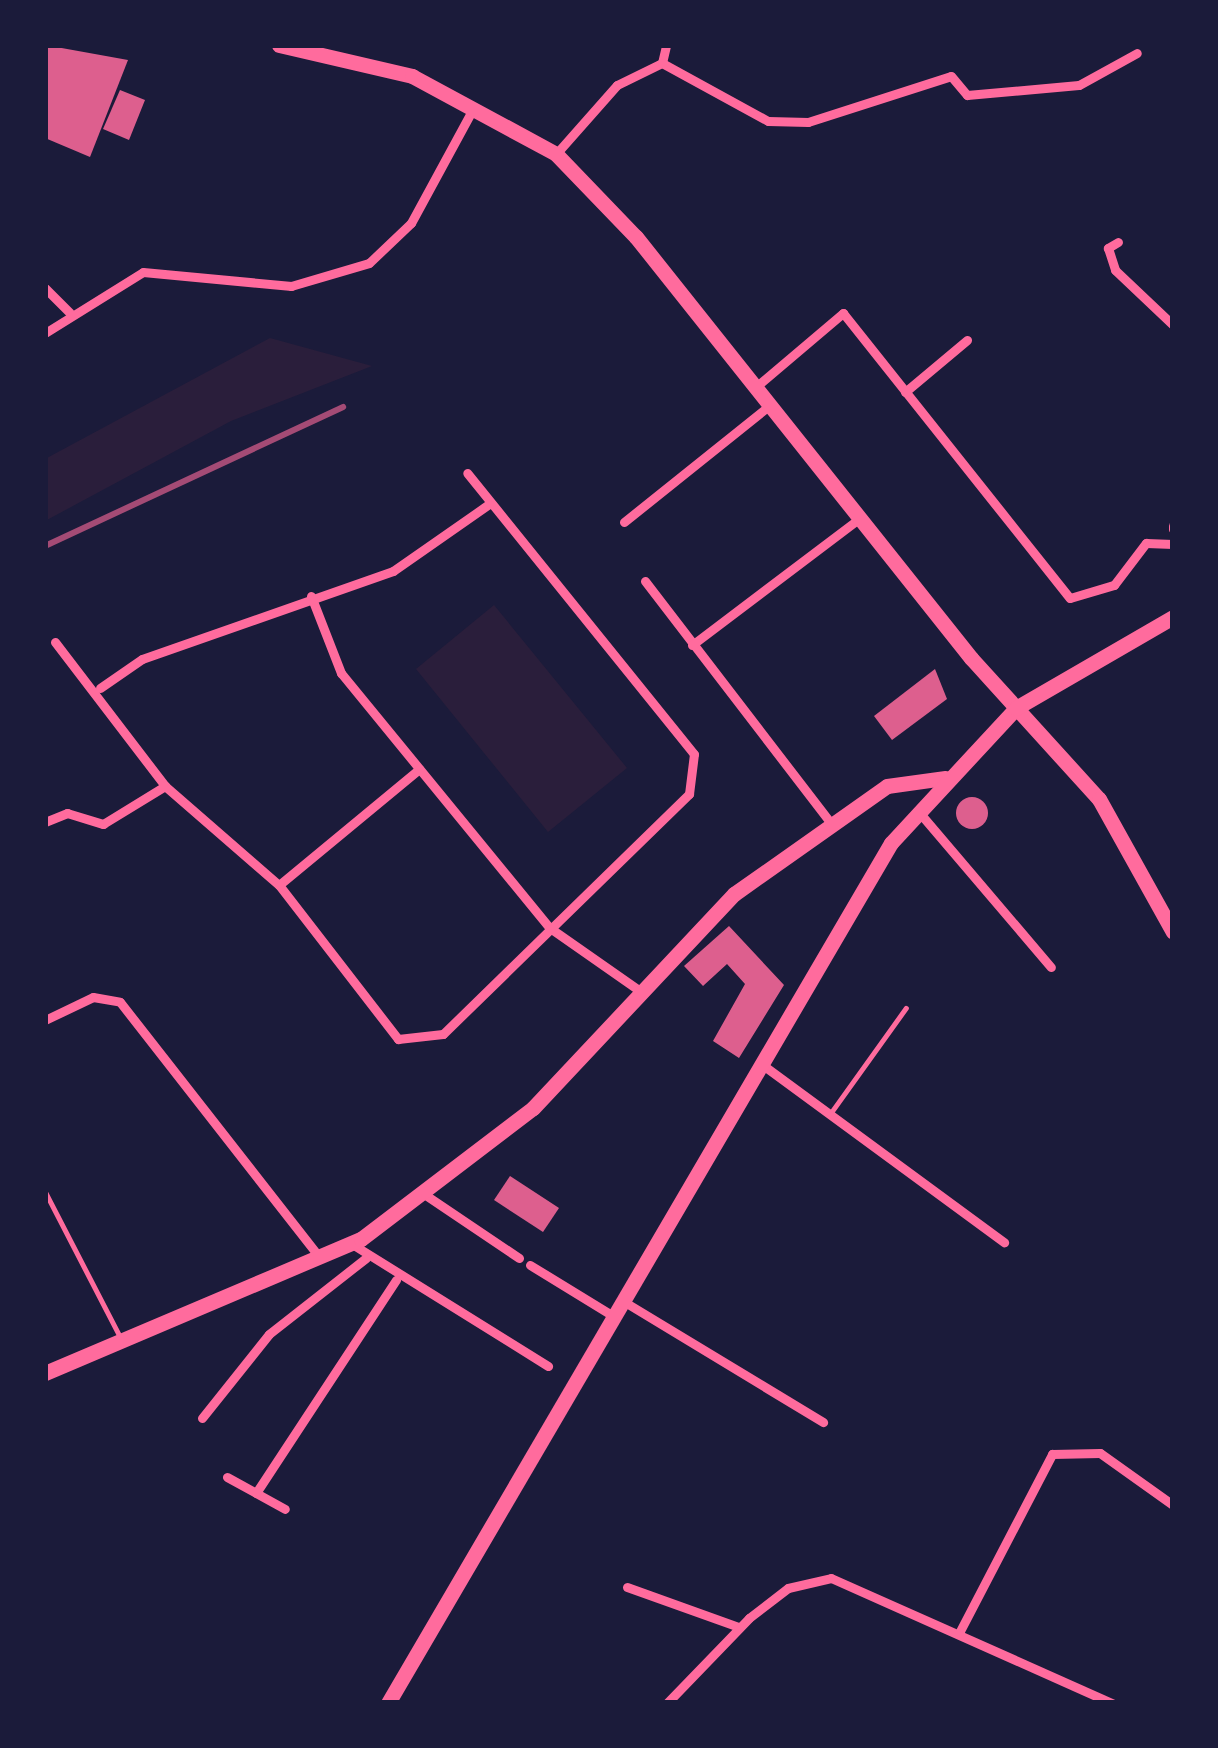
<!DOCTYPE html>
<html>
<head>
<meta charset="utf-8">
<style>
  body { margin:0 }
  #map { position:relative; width:1218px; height:1748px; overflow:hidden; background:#1b1b3a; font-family:"Source Sans 3",sans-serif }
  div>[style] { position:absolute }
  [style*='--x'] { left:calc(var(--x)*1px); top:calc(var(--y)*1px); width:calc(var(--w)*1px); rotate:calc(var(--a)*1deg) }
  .green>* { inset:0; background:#2a1e3b }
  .building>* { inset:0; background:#dd5f8e }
  .round { border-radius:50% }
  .service>* { height:4.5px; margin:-2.25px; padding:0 2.25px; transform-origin:2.25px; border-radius:2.25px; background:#ff6b9d }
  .minor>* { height:9px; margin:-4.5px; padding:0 4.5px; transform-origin:4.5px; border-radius:4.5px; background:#ff6b9d }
  .primary>* { height:15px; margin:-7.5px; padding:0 7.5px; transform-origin:7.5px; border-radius:7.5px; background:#ff6b9d }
  .trunk>* { height:15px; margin:-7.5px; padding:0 7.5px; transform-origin:7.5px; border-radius:7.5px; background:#ff6b9d }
  .rail>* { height:6px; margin:-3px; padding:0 3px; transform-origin:3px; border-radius:3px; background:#a44b75 }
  span { translate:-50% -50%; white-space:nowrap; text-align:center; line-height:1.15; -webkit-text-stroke:12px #1b1b3a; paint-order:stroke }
  .frame { position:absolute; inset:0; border:48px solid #1b1b3a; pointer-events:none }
</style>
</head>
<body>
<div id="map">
  <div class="green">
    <i style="clip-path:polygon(270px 338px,372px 366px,231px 421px,45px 521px,45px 459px)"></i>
    <i style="clip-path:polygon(494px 605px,627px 768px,548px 832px,416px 669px)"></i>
  </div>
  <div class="building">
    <i style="clip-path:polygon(45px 45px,128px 60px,90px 157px,45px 138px)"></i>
    <i style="clip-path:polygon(120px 90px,145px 100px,129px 140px,103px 129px)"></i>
    <i style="clip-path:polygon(935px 669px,947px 699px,892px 740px,874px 716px)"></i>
    <i class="round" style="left:956px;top:797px;width:32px;height:32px"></i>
    <i style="clip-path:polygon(729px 926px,784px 985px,739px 1058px,713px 1041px,745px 984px,727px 964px,703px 986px,684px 966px)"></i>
    <i style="clip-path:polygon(510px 1176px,559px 1208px,543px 1232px,494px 1200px)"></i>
  </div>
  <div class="service">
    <i style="--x:830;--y:1114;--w:130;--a:-54.4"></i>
    <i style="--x:45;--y:1191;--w:165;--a:62.7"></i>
  </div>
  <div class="minor">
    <i style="--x:662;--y:63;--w:18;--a:-77"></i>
    <i style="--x:556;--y:154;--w:92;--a:-48.5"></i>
    <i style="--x:617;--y:85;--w:50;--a:-26.1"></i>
    <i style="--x:662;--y:63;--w:121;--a:28.7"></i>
    <i style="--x:768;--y:121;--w:40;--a:1.4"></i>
    <i style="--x:808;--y:122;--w:150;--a:-17.8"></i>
    <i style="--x:951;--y:76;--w:25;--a:50"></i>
    <i style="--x:967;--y:95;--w:112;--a:-5.1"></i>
    <i style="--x:1079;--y:85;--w:66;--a:-28.9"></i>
    <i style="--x:1118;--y:242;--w:12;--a:149"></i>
    <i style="--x:1108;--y:248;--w:23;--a:72"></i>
    <i style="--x:1115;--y:270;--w:80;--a:43.5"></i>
    <i style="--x:45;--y:288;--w:35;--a:45"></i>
    <i style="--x:45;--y:333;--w:115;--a:-31.9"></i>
    <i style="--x:143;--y:272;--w:149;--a:5.4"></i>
    <i style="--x:291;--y:286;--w:81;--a:-16.4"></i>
    <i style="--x:369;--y:263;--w:58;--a:-43.6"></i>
    <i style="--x:411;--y:223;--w:132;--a:-61.5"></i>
    <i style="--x:757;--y:386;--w:113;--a:-40.3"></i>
    <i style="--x:843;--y:313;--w:364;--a:51.5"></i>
    <i style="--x:1070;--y:598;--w:46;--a:-16.5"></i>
    <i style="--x:1114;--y:585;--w:53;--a:-52.7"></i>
    <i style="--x:1146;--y:543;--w:27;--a:2"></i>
    <i style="--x:905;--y:392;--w:81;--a:-40"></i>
    <i style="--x:624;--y:522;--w:187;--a:-38.7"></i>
    <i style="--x:1173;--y:526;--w:3;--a:90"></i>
    <i style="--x:645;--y:581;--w:307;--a:52.5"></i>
    <i style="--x:311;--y:596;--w:83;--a:68.7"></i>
    <i style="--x:341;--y:673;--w:330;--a:50.7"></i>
    <i style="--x:550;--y:928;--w:106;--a:35"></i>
    <i style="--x:55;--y:642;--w:181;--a:52.6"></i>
    <i style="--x:165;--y:786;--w:151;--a:41"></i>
    <i style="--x:279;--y:885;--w:195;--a:52.3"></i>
    <i style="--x:398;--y:1039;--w:45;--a:-6.3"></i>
    <i style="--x:443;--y:1034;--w:344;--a:-44.3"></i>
    <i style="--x:689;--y:794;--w:40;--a:-82.9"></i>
    <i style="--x:694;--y:754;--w:361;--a:-128.9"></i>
    <i style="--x:692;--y:645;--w:211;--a:-37.1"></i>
    <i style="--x:100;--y:688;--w:51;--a:-34.6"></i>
    <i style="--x:142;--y:659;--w:266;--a:-19.3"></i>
    <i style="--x:393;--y:571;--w:117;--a:-34.9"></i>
    <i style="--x:918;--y:811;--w:205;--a:49.6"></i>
    <i style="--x:45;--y:822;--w:24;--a:-22"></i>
    <i style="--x:67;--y:813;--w:38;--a:17"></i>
    <i style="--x:103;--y:824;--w:73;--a:-31.5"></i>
    <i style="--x:279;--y:885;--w:182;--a:-39.6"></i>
    <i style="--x:45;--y:1020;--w:53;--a:-25.6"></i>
    <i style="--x:93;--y:997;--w:27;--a:10"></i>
    <i style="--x:120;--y:1002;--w:325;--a:52"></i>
    <i style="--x:760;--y:1063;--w:303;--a:36.3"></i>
    <i style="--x:427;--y:1196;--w:111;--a:34"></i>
    <i style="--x:352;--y:1244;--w:231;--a:31.9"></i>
    <i style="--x:530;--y:1265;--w:94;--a:31.5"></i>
    <i style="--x:623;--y:1301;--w:234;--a:31.2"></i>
    <i style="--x:202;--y:1418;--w:107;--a:-51.4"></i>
    <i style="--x:269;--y:1334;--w:123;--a:-38.1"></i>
    <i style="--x:227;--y:1477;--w:66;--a:28.9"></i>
    <i style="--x:256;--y:1493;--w:255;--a:-56.7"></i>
    <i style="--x:627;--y:1587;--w:119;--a:19.7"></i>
    <i style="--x:959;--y:1633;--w:202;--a:-62.5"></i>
    <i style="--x:1052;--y:1454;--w:48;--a:-1.2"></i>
    <i style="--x:1100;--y:1453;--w:90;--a:35.5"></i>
    <i style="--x:667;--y:1703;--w:118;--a:-46"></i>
    <i style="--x:749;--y:1618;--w:49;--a:-37.6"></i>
    <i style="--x:788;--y:1588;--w:44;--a:-13.1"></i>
    <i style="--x:831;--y:1578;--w:308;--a:24"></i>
  </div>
  <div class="primary">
    <i style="--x:279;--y:45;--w:137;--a:13.1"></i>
    <i style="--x:412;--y:76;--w:164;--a:28.4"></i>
    <i style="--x:556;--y:154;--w:115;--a:46.1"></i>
    <i style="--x:636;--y:237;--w:538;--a:51.49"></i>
    <i style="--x:971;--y:658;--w:190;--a:47.8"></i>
    <i style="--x:1099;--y:799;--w:152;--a:60.9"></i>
    <i style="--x:45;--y:1373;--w:343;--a:-23"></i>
    <i style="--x:361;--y:1239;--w:216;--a:-37.3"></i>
    <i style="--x:533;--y:1108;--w:294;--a:-46.8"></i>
    <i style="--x:734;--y:894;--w:187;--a:-35.2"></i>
    <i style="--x:887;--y:786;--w:59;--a:-7.9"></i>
  </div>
  <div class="trunk">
    <i style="--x:388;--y:1703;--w:996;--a:-59.68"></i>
    <i style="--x:891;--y:843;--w:184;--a:-47.2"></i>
    <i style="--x:1016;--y:708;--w:181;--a:-30.1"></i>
  </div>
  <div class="rail">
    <i style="--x:45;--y:546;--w:329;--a:-25"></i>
  </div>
  <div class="frame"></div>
</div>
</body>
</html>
